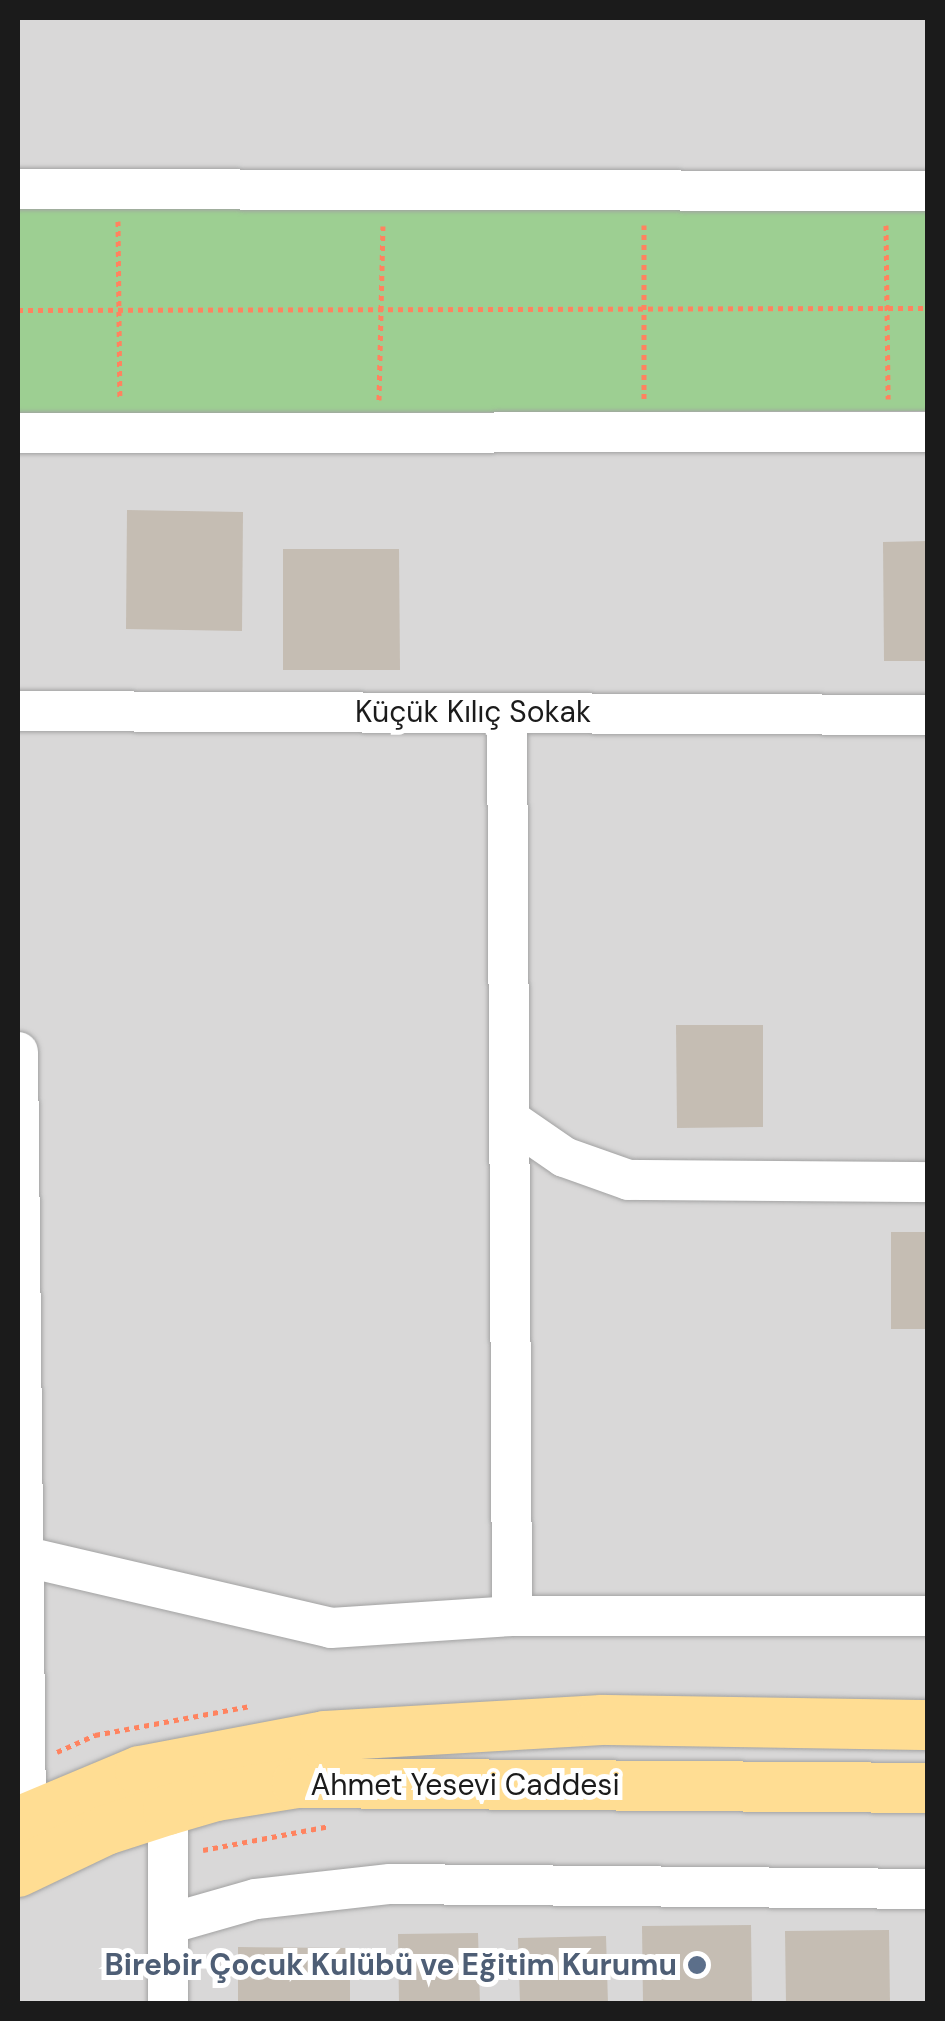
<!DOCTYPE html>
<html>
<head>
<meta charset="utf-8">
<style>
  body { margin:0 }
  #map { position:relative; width:945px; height:2021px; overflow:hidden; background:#eeebe0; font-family:"DM Sans",sans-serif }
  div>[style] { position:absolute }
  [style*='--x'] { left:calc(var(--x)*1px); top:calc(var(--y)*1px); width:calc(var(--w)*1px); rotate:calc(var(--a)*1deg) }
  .residential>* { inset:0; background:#d9d8d8 }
  .forest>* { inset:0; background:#9dcf92 }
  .building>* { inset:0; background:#c5bdb3 }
  .path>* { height:5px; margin-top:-2.5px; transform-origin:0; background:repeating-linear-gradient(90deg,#ff835f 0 5px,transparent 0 10px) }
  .roads { filter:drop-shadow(0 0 2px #a2a2a2) drop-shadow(0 0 2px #a2a2a2) }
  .minor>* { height:40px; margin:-20px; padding:0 20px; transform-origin:20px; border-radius:20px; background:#fff }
  .major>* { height:50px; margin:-25px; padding:0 25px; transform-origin:25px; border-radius:25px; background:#ffdd93 }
  .dots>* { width:28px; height:28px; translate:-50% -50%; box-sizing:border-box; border:5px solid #fff; border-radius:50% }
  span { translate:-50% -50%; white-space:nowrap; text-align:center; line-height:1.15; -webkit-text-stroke:10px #fff; paint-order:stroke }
  .street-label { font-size:30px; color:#1b1b1b }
  .service-label { font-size:30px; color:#4e5e75; font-weight:700 }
  .right { translate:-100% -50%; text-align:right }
  .frame { position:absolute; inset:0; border:20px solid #1b1b1b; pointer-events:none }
</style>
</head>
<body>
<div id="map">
  <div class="residential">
    <i style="clip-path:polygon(18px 18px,927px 18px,927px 2003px,18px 2003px)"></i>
  </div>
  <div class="forest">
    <i style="clip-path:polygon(927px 208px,927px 411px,18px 414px,18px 209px)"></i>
  </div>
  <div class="building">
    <i style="clip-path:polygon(127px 510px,243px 512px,242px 631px,126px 629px)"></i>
    <i style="clip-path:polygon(928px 541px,928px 661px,884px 661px,883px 542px)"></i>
    <i style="clip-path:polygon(283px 549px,399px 549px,400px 670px,283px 670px)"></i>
    <i style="clip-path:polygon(676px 1025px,763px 1025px,763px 1127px,677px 1128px)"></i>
    <i style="clip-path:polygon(891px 1232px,928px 1232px,928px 1329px,891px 1329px)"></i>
    <i style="clip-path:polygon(751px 1925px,752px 2004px,643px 2004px,642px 1926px)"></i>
    <i style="clip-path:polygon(889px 1930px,890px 2004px,786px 2004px,785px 1931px)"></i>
    <i style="clip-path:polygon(478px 1933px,480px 2004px,399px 2004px,398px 1934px)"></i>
    <i style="clip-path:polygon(606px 1936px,608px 2004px,520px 2004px,518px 1938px)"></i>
    <i style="clip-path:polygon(238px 1947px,350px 1948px,350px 2004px,238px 2004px)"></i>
  </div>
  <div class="path">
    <i style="--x:118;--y:221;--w:179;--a:89.4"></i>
    <i style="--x:886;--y:225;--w:174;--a:89.3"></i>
    <i style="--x:18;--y:310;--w:910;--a:-0.13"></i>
    <i style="--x:644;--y:399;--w:174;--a:-90"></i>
    <i style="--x:379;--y:400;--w:174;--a:-88.7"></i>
    <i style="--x:57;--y:1752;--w:42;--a:-24.1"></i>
    <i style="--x:95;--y:1735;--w:158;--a:-10.6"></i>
    <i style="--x:203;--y:1850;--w:129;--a:-10.7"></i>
  </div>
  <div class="roads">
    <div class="minor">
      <i style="--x:18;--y:189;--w:910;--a:0.13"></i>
      <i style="--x:18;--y:433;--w:910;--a:-0.06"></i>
      <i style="--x:18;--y:711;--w:910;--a:0.25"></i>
      <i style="--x:507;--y:713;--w:903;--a:89.68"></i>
      <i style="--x:18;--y:1052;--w:764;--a:89.4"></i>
      <i style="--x:509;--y:1119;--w:67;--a:34.6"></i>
      <i style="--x:564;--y:1157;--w:69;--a:19.5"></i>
      <i style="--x:629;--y:1180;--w:299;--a:0.4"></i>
      <i style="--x:18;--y:1555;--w:321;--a:13.1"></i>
      <i style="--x:331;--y:1628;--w:181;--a:-3.8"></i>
      <i style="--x:512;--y:1616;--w:416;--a:0"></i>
      <i style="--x:168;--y:1810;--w:194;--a:90"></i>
      <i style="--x:168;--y:1924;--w:91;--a:-15.9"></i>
      <i style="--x:256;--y:1899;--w:135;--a:-6.4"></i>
      <i style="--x:390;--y:1884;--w:538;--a:0.53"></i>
    </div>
    <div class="major">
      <i style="--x:18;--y:1822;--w:132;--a:-22.7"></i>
      <i style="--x:140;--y:1771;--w:188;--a:-10.7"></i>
      <i style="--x:325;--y:1736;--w:277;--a:-3.3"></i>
      <i style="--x:602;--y:1720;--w:326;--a:0.9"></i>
      <i style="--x:18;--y:1872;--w:98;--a:-25.5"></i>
      <i style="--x:106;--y:1830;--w:65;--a:-17.9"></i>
      <i style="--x:168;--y:1810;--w:50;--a:-16.3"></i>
      <i style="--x:216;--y:1796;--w:82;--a:-9.1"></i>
      <i style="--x:297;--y:1783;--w:631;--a:0.45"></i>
    </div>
  </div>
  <div class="dots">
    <i style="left:697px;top:1965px;background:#5c6f8a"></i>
  </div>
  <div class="street-label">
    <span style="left:473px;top:712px">Küçük Kılıç Sokak</span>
    <span style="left:465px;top:1785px">Ahmet Yesevi Caddesi</span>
  </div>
  <div class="service-label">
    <span class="right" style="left:677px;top:1965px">Birebir Çocuk Kulübü ve Eğitim Kurumu</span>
  </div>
  <div class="frame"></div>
</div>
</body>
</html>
